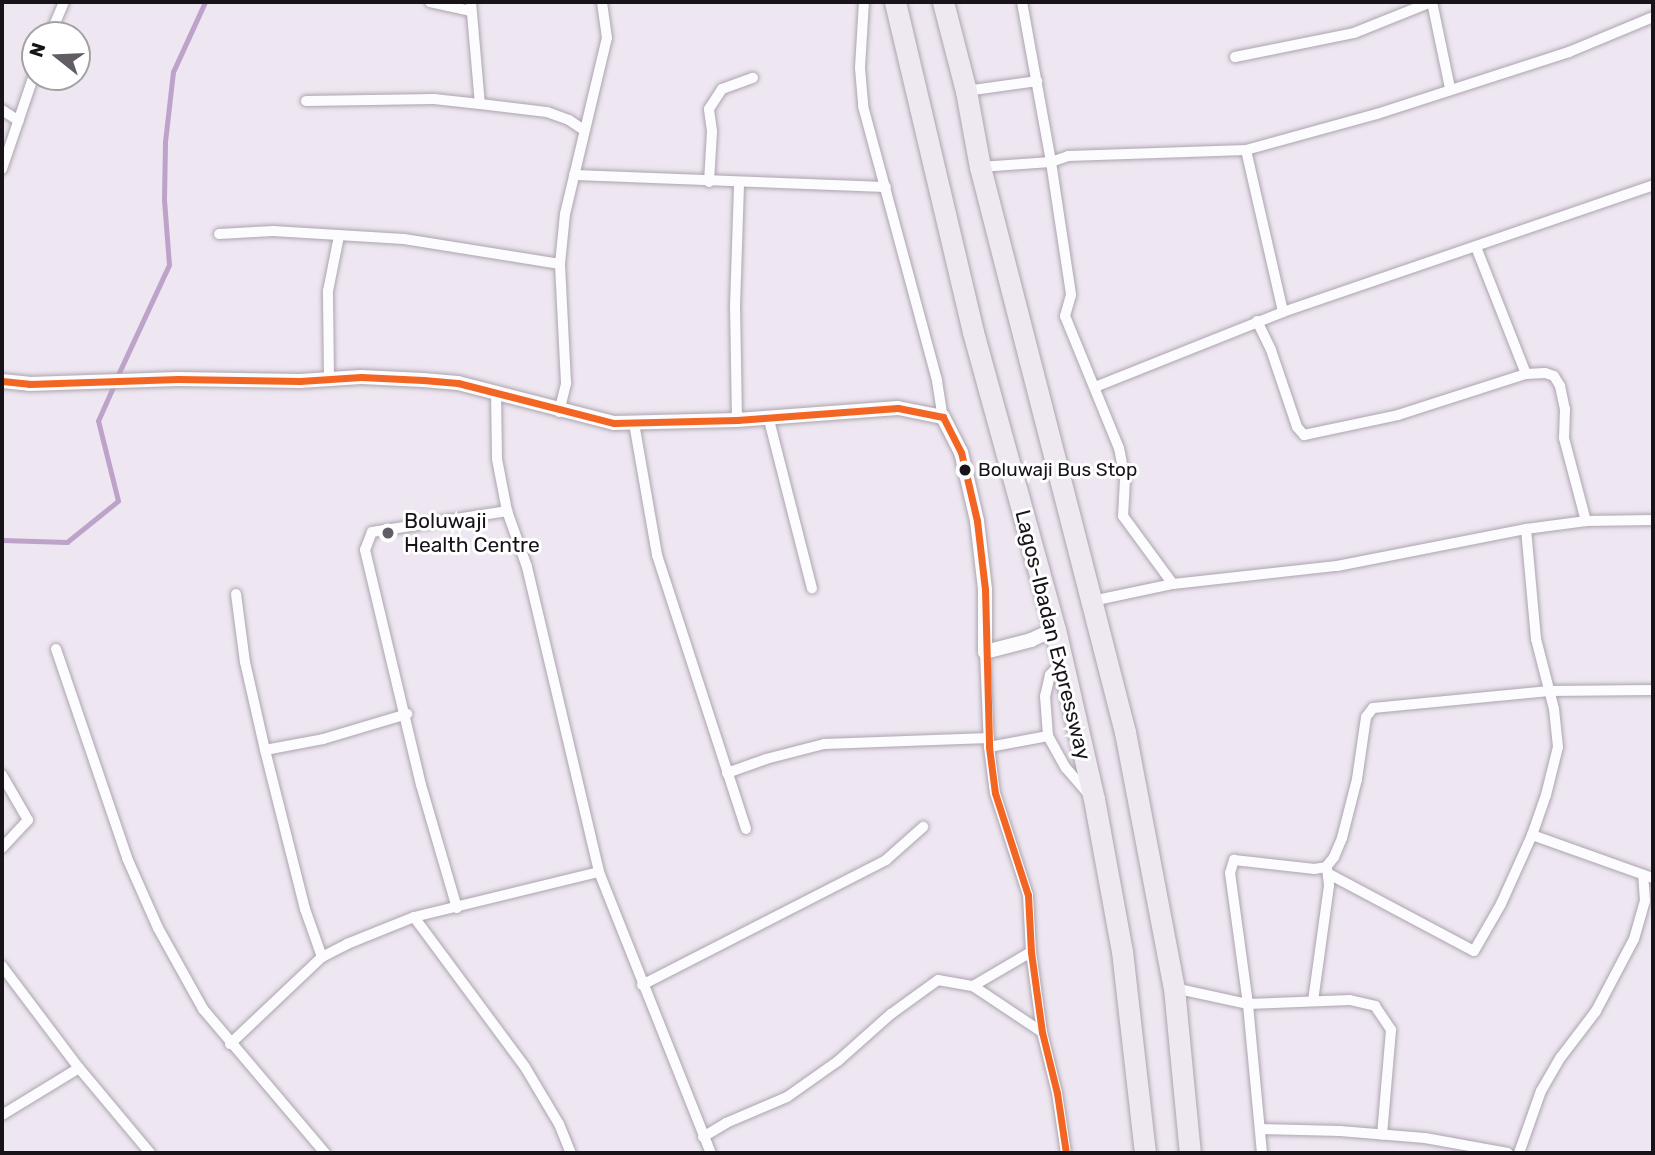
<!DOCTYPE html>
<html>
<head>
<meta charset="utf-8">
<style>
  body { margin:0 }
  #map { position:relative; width:1655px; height:1155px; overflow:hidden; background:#eee6f1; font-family:Rubik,sans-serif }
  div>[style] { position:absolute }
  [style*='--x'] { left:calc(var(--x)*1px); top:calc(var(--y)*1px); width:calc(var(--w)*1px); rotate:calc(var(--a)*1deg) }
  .stream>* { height:4.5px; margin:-2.25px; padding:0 2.25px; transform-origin:2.25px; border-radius:2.25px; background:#bda3c9 }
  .roads { filter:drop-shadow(0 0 2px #aba5ad) drop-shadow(0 0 2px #aba5ad) }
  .minor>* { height:10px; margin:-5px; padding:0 5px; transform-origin:5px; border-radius:5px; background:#fcfbfd }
  .tertiary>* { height:14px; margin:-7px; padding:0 7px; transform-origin:7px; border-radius:7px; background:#fcfbfd }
  .motorway>* { height:21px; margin:-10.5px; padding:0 10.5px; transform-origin:10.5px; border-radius:10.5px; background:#eee8f1 }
  .bus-1>* { height:7px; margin:-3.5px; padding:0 3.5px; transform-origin:3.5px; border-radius:3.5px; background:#f26522 }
  .dots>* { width:19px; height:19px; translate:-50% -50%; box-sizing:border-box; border:4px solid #fff; border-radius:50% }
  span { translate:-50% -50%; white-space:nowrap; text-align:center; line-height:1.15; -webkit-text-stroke:6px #fff; paint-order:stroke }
  .bus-label { font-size:19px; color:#171319 }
  .left { translate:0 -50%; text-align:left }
  .poi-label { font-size:21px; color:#171319 }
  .street-label { font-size:21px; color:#171319 }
  .frame { position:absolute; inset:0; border:4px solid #171319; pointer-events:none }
  .north { position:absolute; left:21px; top:21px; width:70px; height:70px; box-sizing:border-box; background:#fff; border:2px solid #a2a1a3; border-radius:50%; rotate:288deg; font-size:19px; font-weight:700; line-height:28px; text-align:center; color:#171319 }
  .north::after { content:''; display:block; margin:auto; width:24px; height:32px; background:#625d65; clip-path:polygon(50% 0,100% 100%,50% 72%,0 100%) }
</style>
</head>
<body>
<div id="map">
  <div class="stream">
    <i style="--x:117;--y:377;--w:123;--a:-65.1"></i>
    <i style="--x:169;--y:265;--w:65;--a:-94.4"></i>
    <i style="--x:164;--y:200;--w:58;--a:-89"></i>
    <i style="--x:165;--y:142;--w:70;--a:-83.5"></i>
    <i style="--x:173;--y:72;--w:77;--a:-65.4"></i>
    <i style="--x:2;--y:540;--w:65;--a:1.8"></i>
    <i style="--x:67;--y:542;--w:65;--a:-38.8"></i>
    <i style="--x:118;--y:501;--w:82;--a:-104"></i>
    <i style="--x:98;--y:421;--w:39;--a:-66"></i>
  </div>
  <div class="roads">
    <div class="minor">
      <i style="--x:430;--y:2;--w:42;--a:12.4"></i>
      <i style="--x:471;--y:2;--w:102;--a:85"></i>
      <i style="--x:480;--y:104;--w:67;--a:6.8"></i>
      <i style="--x:547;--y:112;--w:23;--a:20"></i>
      <i style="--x:569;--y:120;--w:18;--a:34"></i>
      <i style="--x:864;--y:2;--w:66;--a:93.5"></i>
      <i style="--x:860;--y:68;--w:38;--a:85"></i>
      <i style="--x:863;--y:106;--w:285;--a:74.9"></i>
      <i style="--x:937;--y:381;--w:36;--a:81"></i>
      <i style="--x:1022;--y:2;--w:163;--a:79.7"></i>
      <i style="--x:1051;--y:162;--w:134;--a:81.4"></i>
      <i style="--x:1071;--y:295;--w:22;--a:106"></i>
      <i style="--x:1065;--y:316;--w:143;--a:67.8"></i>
      <i style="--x:1119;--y:448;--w:32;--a:79"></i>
      <i style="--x:1125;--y:479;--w:37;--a:93"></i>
      <i style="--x:1123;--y:516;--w:84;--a:53.7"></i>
      <i style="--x:1432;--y:2;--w:88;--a:78.2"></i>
      <i style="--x:50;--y:35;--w:36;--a:-67"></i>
      <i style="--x:1235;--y:57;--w:121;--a:-11.4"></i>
      <i style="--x:1354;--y:33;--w:83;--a:-21.9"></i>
      <i style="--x:966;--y:91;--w:72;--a:-8"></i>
      <i style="--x:306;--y:101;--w:128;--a:-0.9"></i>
      <i style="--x:434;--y:99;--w:46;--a:6.2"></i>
      <i style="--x:2;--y:110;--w:20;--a:33"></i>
      <i style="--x:1246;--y:150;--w:166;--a:77.1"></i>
      <i style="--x:980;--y:167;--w:71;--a:-4"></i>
      <i style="--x:1051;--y:162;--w:18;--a:-19"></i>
      <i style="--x:1068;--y:156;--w:178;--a:-1.9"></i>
      <i style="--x:1246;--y:150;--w:136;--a:-15.4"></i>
      <i style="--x:1377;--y:114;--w:202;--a:-17.9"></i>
      <i style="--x:1569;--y:52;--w:91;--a:-22.6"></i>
      <i style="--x:2;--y:169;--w:102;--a:-71.2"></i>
      <i style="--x:574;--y:175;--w:312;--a:2.2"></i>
      <i style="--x:709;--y:182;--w:51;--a:-86.6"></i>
      <i style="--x:712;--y:131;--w:22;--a:-98"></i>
      <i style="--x:709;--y:109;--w:24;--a:-57"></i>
      <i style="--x:722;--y:89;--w:33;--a:-20"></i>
      <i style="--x:219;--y:234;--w:54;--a:-3.2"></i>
      <i style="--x:273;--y:231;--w:131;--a:3.5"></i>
      <i style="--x:404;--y:239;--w:158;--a:9.1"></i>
      <i style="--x:1476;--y:247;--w:136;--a:68.5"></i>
      <i style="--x:1257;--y:321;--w:32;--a:64"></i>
      <i style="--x:1271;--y:350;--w:81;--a:71.3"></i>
      <i style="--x:1297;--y:427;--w:11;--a:49"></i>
      <i style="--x:1304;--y:435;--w:96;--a:-12"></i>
      <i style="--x:1398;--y:415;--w:134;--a:-17.8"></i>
      <i style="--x:1526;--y:374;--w:19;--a:-3"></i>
      <i style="--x:1545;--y:373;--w:9;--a:18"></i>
      <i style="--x:1554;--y:376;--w:12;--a:59"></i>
      <i style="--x:1560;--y:386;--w:24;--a:78"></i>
      <i style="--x:1565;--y:409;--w:29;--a:92"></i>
      <i style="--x:1564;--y:438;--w:86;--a:75.2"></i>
      <i style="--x:329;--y:378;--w:87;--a:-90.7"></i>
      <i style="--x:328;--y:291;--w:56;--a:-78.7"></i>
      <i style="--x:1095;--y:387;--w:202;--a:-21.7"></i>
      <i style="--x:1283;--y:312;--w:391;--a:-18.9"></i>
      <i style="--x:496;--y:393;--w:66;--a:89.1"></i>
      <i style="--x:497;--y:459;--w:53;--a:79.1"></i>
      <i style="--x:507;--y:511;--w:59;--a:70.3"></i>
      <i style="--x:527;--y:567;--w:313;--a:76.7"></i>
      <i style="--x:599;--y:872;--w:302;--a:68.3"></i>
      <i style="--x:559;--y:412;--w:30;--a:-76"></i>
      <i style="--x:566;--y:383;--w:119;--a:-92.9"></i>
      <i style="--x:560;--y:264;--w:50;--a:-84.3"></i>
      <i style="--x:565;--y:214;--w:181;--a:-76.6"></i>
      <i style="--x:607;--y:38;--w:36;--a:-98"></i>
      <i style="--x:768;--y:416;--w:178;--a:75.7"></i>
      <i style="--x:737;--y:420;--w:114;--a:-91"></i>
      <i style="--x:735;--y:306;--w:122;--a:-88.1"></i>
      <i style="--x:634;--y:423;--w:134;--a:80.1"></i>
      <i style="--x:657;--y:555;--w:288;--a:72"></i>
      <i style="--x:236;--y:594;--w:69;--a:82.5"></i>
      <i style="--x:245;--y:662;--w:90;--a:77.2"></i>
      <i style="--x:265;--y:750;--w:164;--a:75.9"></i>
      <i style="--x:305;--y:909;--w:51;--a:70.5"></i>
      <i style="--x:1092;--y:601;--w:83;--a:-11.9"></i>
      <i style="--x:1173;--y:584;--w:165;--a:-6.3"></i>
      <i style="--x:1337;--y:566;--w:193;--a:-11.1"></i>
      <i style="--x:1526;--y:529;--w:61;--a:-7.6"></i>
      <i style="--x:1586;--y:521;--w:67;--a:-0.9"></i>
      <i style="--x:56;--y:649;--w:221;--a:71.2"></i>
      <i style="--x:127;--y:858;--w:77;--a:66.1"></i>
      <i style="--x:158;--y:928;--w:93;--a:60.9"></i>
      <i style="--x:203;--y:1009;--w:189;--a:49.7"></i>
      <i style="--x:985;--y:652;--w:95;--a:87.6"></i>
      <i style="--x:989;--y:747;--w:46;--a:82.6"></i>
      <i style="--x:995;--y:793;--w:107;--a:72.1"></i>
      <i style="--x:1028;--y:895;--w:57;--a:87"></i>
      <i style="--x:1031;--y:952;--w:81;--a:82.2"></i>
      <i style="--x:1042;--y:1032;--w:63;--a:76.2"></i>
      <i style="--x:1057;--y:1093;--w:61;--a:81.5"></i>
      <i style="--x:1062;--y:662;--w:18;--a:133"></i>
      <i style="--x:1050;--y:675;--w:22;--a:103"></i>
      <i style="--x:1045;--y:696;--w:40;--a:85.7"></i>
      <i style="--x:1048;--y:736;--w:37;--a:61"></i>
      <i style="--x:1066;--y:768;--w:35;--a:49"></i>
      <i style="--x:989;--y:747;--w:60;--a:-10.6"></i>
      <i style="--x:265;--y:750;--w:59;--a:-10.7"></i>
      <i style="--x:323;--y:739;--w:88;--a:-16.6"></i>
      <i style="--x:727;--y:773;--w:41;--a:-19.7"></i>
      <i style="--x:766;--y:759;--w:60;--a:-14.5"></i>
      <i style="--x:824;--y:744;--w:165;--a:-2.1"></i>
      <i style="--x:2;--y:775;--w:52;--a:60"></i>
      <i style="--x:28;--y:820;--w:38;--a:133"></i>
      <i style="--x:1532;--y:835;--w:128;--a:19.6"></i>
      <i style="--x:1329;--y:874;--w:164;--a:28"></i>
      <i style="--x:1474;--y:951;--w:54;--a:-60.1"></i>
      <i style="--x:1501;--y:904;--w:76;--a:-65.8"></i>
      <i style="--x:1532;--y:835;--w:42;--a:-70.7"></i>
      <i style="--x:1546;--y:795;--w:49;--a:-76"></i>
      <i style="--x:1558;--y:747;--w:38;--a:-96"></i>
      <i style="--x:1554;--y:709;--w:72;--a:-104.4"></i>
      <i style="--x:1536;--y:639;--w:110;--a:-95.2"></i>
      <i style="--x:457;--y:908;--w:128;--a:-106.3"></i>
      <i style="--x:421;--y:785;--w:242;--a:-103.4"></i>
      <i style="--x:365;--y:550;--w:19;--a:-69"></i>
      <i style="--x:372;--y:532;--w:137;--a:-8.8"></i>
      <i style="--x:414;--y:917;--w:187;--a:53.5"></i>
      <i style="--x:525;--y:1067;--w:66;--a:59.2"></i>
      <i style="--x:559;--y:1124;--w:31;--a:68"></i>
      <i style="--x:2;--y:966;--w:128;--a:53"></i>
      <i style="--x:79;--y:1068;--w:111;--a:50.1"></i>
      <i style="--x:642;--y:985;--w:274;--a:-27.1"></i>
      <i style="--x:886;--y:860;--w:50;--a:-41.7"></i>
      <i style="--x:973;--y:986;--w:67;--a:-30.4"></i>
      <i style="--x:1174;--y:988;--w:76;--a:12.2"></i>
      <i style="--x:1248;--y:1004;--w:102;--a:-2.2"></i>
      <i style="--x:1350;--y:1000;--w:26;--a:13"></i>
      <i style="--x:1375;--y:1006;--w:29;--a:56"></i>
      <i style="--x:1391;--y:1030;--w:105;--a:94.9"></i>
      <i style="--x:1313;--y:1001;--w:117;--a:-82.1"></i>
      <i style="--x:1329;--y:885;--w:16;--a:-97"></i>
      <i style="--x:230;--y:1044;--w:127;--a:-43.4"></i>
      <i style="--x:322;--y:957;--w:28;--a:-27"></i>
      <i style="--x:347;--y:944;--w:72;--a:-21.9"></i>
      <i style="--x:414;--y:917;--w:190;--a:-13.7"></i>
      <i style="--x:2;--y:1115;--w:90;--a:-31.4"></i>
      <i style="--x:1260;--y:1129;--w:80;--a:1.4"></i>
      <i style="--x:1340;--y:1131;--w:85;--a:4.7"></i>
      <i style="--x:1425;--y:1138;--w:84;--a:10.2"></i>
      <i style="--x:703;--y:1137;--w:27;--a:-31"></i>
      <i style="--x:726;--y:1123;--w:66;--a:-23.1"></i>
      <i style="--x:787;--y:1097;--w:62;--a:-35.2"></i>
      <i style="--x:838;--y:1061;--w:71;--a:-41.6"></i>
      <i style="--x:891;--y:1014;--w:58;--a:-35.9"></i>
      <i style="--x:938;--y:980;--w:36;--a:10"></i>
      <i style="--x:973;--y:986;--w:83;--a:33.7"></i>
      <i style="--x:1262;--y:1153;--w:150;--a:-95.4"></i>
      <i style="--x:1248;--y:1004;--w:132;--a:-97.8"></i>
      <i style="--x:1230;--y:873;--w:14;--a:-73"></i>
      <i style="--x:1234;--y:860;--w:81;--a:6.4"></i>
      <i style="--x:1314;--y:869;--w:12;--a:-9"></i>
      <i style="--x:1326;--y:867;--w:13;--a:-51"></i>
      <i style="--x:1334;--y:857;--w:21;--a:-67"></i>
      <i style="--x:1342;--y:838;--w:61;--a:-75.7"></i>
      <i style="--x:1357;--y:779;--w:63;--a:-81.7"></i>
      <i style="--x:1366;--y:717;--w:11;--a:-52"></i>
      <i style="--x:1373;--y:708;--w:177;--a:-5.5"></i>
      <i style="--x:1549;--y:691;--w:104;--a:-0.6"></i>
      <i style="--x:1519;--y:1153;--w:66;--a:-70.5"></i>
      <i style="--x:1541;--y:1091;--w:39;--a:-60"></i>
      <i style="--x:1561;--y:1057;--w:58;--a:-52.7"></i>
      <i style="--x:1596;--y:1011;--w:81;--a:-62.2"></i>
      <i style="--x:1634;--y:939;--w:40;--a:-74"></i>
      <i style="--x:1645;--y:901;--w:26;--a:-94"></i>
    </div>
    <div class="tertiary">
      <i style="--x:2;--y:381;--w:27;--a:6"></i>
      <i style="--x:29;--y:384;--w:149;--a:-1.9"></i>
      <i style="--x:178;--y:379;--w:122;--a:0.9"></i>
      <i style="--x:300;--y:381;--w:61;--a:-3.8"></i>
      <i style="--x:361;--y:377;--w:62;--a:2.8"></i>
      <i style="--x:423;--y:380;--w:35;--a:5"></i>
      <i style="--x:458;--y:383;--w:161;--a:14.4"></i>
      <i style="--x:614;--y:423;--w:123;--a:-1.4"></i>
      <i style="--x:737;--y:420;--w:161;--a:-4.3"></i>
      <i style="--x:898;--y:408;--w:46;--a:11.3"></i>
      <i style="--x:943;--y:417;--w:39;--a:63"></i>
      <i style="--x:961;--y:452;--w:71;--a:76.9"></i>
      <i style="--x:977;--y:521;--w:68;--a:83.3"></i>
      <i style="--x:985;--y:589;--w:63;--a:90"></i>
      <i style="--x:985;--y:652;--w:48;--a:-14.6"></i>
      <i style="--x:1031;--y:640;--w:26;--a:-25"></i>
    </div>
    <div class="motorway">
      <i style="--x:895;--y:2;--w:339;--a:76.7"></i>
      <i style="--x:973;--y:332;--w:308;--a:74.6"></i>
      <i style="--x:1055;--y:629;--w:174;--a:77.1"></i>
      <i style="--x:1094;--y:799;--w:155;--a:79.6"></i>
      <i style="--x:1122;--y:951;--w:203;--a:83.5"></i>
      <i style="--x:943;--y:2;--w:92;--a:75.5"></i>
      <i style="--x:966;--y:91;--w:77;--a:79.6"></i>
      <i style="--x:980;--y:167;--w:583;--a:75.61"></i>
      <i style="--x:1125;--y:732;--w:261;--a:79.2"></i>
      <i style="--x:1174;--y:988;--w:166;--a:84.5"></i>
    </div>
  </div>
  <div class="bus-1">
    <i style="--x:2;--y:381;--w:27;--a:6"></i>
    <i style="--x:29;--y:384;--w:149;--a:-1.9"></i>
    <i style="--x:178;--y:379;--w:122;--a:0.9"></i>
    <i style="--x:300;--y:381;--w:61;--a:-3.8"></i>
    <i style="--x:361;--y:377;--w:62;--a:2.8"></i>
    <i style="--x:423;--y:380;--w:35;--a:5"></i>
    <i style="--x:458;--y:383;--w:161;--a:14.4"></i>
    <i style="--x:614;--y:423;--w:123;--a:-1.4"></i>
    <i style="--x:737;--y:420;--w:161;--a:-4.3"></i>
    <i style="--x:898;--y:408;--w:46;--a:11.3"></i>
    <i style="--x:943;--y:417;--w:39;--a:63"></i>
    <i style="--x:961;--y:452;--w:71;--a:76.9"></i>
    <i style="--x:977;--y:521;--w:68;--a:83.3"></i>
    <i style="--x:985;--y:589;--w:158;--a:88.5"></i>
    <i style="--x:989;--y:747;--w:46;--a:82.6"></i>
    <i style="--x:995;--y:793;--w:107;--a:72.1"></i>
    <i style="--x:1028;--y:895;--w:57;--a:87"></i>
    <i style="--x:1031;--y:952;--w:81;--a:82.2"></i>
    <i style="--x:1042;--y:1032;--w:63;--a:76.2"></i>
    <i style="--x:1057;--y:1093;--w:61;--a:81.5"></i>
  </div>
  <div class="dots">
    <i style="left:965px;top:470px;background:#171319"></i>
    <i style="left:388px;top:533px;background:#625d65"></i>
  </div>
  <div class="bus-label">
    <span class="left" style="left:978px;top:470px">Boluwaji Bus Stop</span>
  </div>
  <div class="poi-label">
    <span class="left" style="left:404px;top:533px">Boluwaji<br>Health Centre</span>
  </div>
  <div class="street-label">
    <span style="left:1053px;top:635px;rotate:76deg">Lagos-Ibadan Expressway</span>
  </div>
  <div class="frame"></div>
  <div class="north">N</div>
</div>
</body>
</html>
